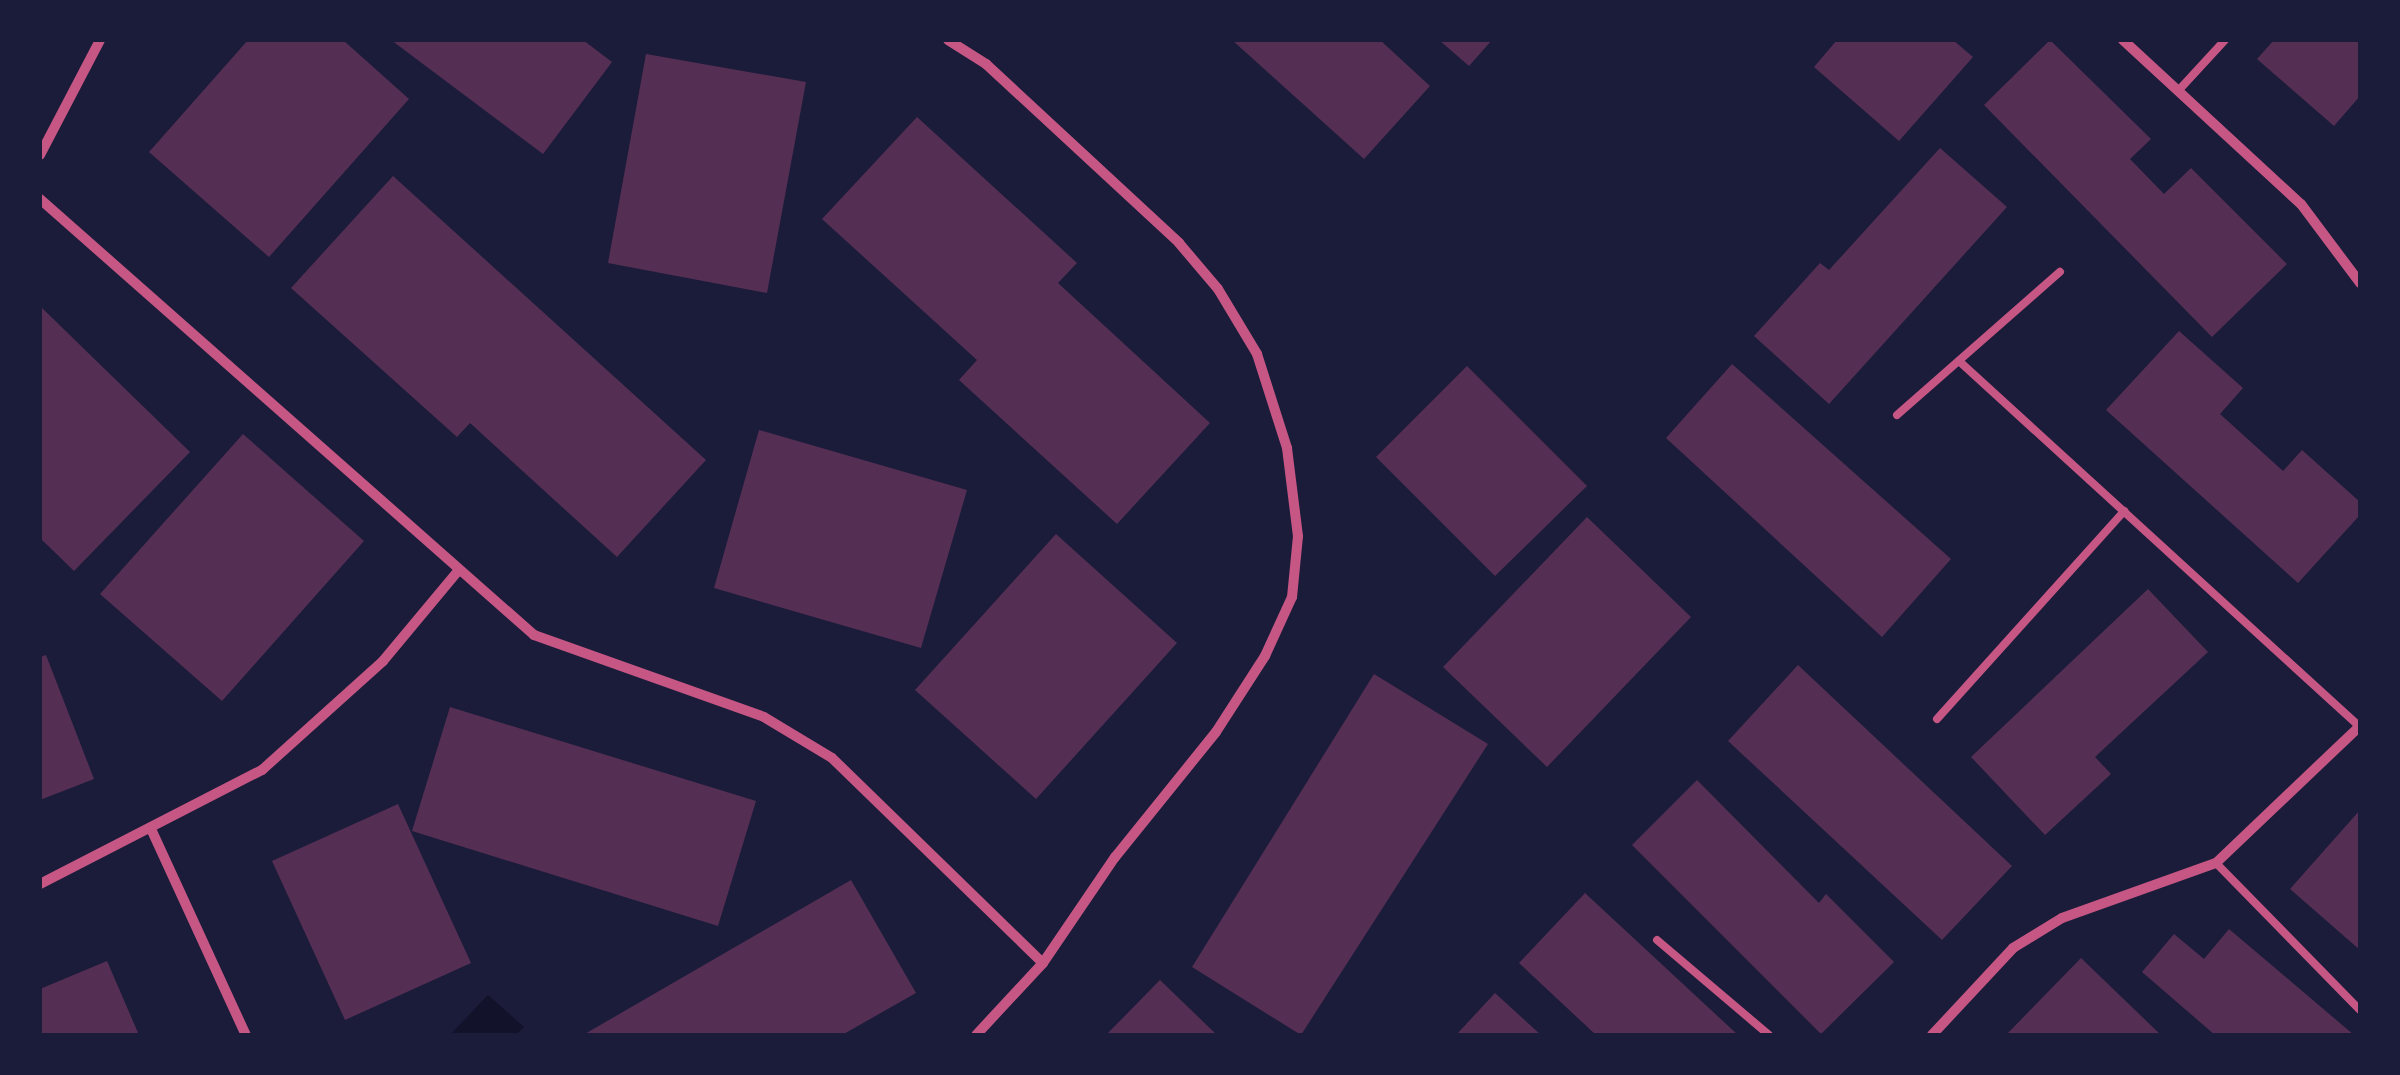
<!DOCTYPE html>
<html>
<head>
<meta charset="utf-8">
<style>
  body { margin:0 }
  #map { position:relative; width:2400px; height:1075px; overflow:hidden; background:#1b1b3a; font-family:Inter,sans-serif }
  div>[style] { position:absolute }
  [style*='--x'] { left:calc(var(--x)*1px); top:calc(var(--y)*1px); width:calc(var(--w)*1px); rotate:calc(var(--a)*1deg) }
  .water>* { inset:0; background:#12122b }
  .building>* { inset:0; background:#542f53 }
  .service>* { height:8px; margin:-4px; padding:0 4px; transform-origin:4px; border-radius:4px; background:#c65784 }
  .minor>* { height:10px; margin:-5px; padding:0 5px; transform-origin:5px; border-radius:5px; background:#c65784 }
  span { translate:-50% -50%; white-space:nowrap; text-align:center; line-height:1.15; -webkit-text-stroke:10px #1b1b3a; paint-order:stroke }
  .frame { position:absolute; inset:0; border:42px solid #1b1b3a; pointer-events:none }
</style>
</head>
<body>
<div id="map">
  <div class="water">
    <i style="clip-path:polygon(488px 995px,524px 1027px,516px 1035px,450px 1035px)"></i>
  </div>
  <div class="building">
    <i style="clip-path:polygon(248px 40px,343px 40px,409px 99px,269px 257px,149px 152px)"></i>
    <i style="clip-path:polygon(391px 40px,583px 40px,612px 62px,543px 154px)"></i>
    <i style="clip-path:polygon(1232px 40px,1380px 40px,1430px 86px,1364px 159px)"></i>
    <i style="clip-path:polygon(1439px 40px,1492px 40px,1469px 66px)"></i>
    <i style="clip-path:polygon(1837px 40px,1953px 40px,1973px 57px,1899px 141px,1814px 67px)"></i>
    <i style="clip-path:polygon(2050px 40px,2151px 139px,2130px 159px,2164px 194px,2191px 168px,2287px 264px,2212px 337px,1984px 105px)"></i>
    <i style="clip-path:polygon(2274px 40px,2360px 40px,2360px 96px,2334px 126px,2257px 59px)"></i>
    <i style="clip-path:polygon(646px 54px,806px 82px,767px 293px,608px 263px)"></i>
    <i style="clip-path:polygon(917px 117px,1077px 263px,1058px 283px,1210px 423px,1117px 524px,959px 380px,977px 360px,822px 219px)"></i>
    <i style="clip-path:polygon(1940px 148px,2007px 207px,1829px 404px,1754px 336px,1820px 263px,1829px 270px)"></i>
    <i style="clip-path:polygon(393px 176px,706px 460px,617px 557px,470px 423px,457px 437px,291px 288px)"></i>
    <i style="clip-path:polygon(40px 306px,190px 452px,74px 571px,40px 538px)"></i>
    <i style="clip-path:polygon(2179px 331px,2243px 388px,2220px 414px,2283px 471px,2302px 450px,2360px 502px,2360px 515px,2298px 583px,2106px 410px)"></i>
    <i style="clip-path:polygon(1732px 364px,1951px 559px,1882px 637px,1666px 438px)"></i>
    <i style="clip-path:polygon(1467px 366px,1587px 486px,1495px 576px,1376px 457px)"></i>
    <i style="clip-path:polygon(759px 430px,967px 490px,921px 648px,714px 588px)"></i>
    <i style="clip-path:polygon(243px 434px,364px 541px,222px 701px,100px 594px)"></i>
    <i style="clip-path:polygon(1587px 517px,1691px 617px,1547px 767px,1443px 667px)"></i>
    <i style="clip-path:polygon(1056px 534px,1177px 643px,1036px 799px,915px 690px)"></i>
    <i style="clip-path:polygon(2148px 589px,2208px 652px,2095px 757px,2111px 774px,2045px 835px,1971px 757px)"></i>
    <i style="clip-path:polygon(46px 655px,94px 779px,40px 800px,40px 657px)"></i>
    <i style="clip-path:polygon(1798px 665px,2012px 866px,1942px 940px,1728px 741px)"></i>
    <i style="clip-path:polygon(1374px 674px,1488px 744px,1301px 1035px,1192px 967px)"></i>
    <i style="clip-path:polygon(450px 707px,756px 801px,718px 926px,412px 831px)"></i>
    <i style="clip-path:polygon(1697px 780px,1819px 903px,1826px 894px,1894px 962px,1821px 1034px,1632px 845px)"></i>
    <i style="clip-path:polygon(398px 804px,471px 963px,345px 1020px,272px 861px)"></i>
    <i style="clip-path:polygon(2360px 810px,2360px 950px,2290px 889px)"></i>
    <i style="clip-path:polygon(851px 880px,916px 993px,842px 1035px,583px 1035px)"></i>
    <i style="clip-path:polygon(1585px 893px,1738px 1035px,1596px 1035px,1519px 963px)"></i>
    <i style="clip-path:polygon(2229px 929px,2354px 1035px,2215px 1035px,2142px 972px,2174px 934px,2204px 959px)"></i>
    <i style="clip-path:polygon(2081px 958px,2161px 1035px,2006px 1035px)"></i>
    <i style="clip-path:polygon(107px 961px,139px 1035px,40px 1035px,40px 989px)"></i>
    <i style="clip-path:polygon(1160px 980px,1217px 1035px,1106px 1035px)"></i>
    <i style="clip-path:polygon(1495px 993px,1541px 1035px,1456px 1035px)"></i>
  </div>
  <div class="service">
    <i style="--x:2178;--y:91;--w:69;--a:-47.3"></i>
    <i style="--x:1959;--y:361;--w:543;--a:42.39"></i>
    <i style="--x:1897;--y:415;--w:217;--a:-41.3"></i>
    <i style="--x:1937;--y:719;--w:280;--a:-48"></i>
    <i style="--x:2216;--y:863;--w:206;--a:45.6"></i>
    <i style="--x:1657;--y:940;--w:147;--a:40.3"></i>
  </div>
  <div class="minor">
    <i style="--x:948;--y:40;--w:45;--a:32.3"></i>
    <i style="--x:986;--y:64;--w:263;--a:42.8"></i>
    <i style="--x:1179;--y:243;--w:60;--a:49.7"></i>
    <i style="--x:1218;--y:289;--w:76;--a:59"></i>
    <i style="--x:1257;--y:354;--w:99;--a:72.3"></i>
    <i style="--x:1287;--y:448;--w:89;--a:82.9"></i>
    <i style="--x:1298;--y:536;--w:61;--a:95.6"></i>
    <i style="--x:1292;--y:597;--w:65;--a:114.6"></i>
    <i style="--x:1265;--y:656;--w:90;--a:122.8"></i>
    <i style="--x:1216;--y:732;--w:161;--a:128.9"></i>
    <i style="--x:1115;--y:857;--w:128;--a:124.2"></i>
    <i style="--x:1043;--y:963;--w:98;--a:132.9"></i>
    <i style="--x:2123;--y:40;--w:242;--a:42.7"></i>
    <i style="--x:2301;--y:204;--w:99;--a:53.2"></i>
    <i style="--x:40;--y:155;--w:130;--a:-62.4"></i>
    <i style="--x:40;--y:199;--w:659;--a:41.43"></i>
    <i style="--x:534;--y:635;--w:244;--a:19.6"></i>
    <i style="--x:764;--y:717;--w:79;--a:31.1"></i>
    <i style="--x:832;--y:758;--w:294;--a:44.2"></i>
    <i style="--x:152;--y:831;--w:225;--a:65.3"></i>
    <i style="--x:40;--y:884;--w:250;--a:-27.2"></i>
    <i style="--x:262;--y:770;--w:163;--a:-42"></i>
    <i style="--x:383;--y:661;--w:117;--a:-50.2"></i>
    <i style="--x:1932;--y:1035;--w:119;--a:-47"></i>
    <i style="--x:2013;--y:948;--w:57;--a:-31.5"></i>
    <i style="--x:2062;--y:918;--w:164;--a:-19.7"></i>
    <i style="--x:2216;--y:863;--w:199;--a:-43.6"></i>
  </div>
  <div class="frame"></div>
</div>
</body>
</html>
